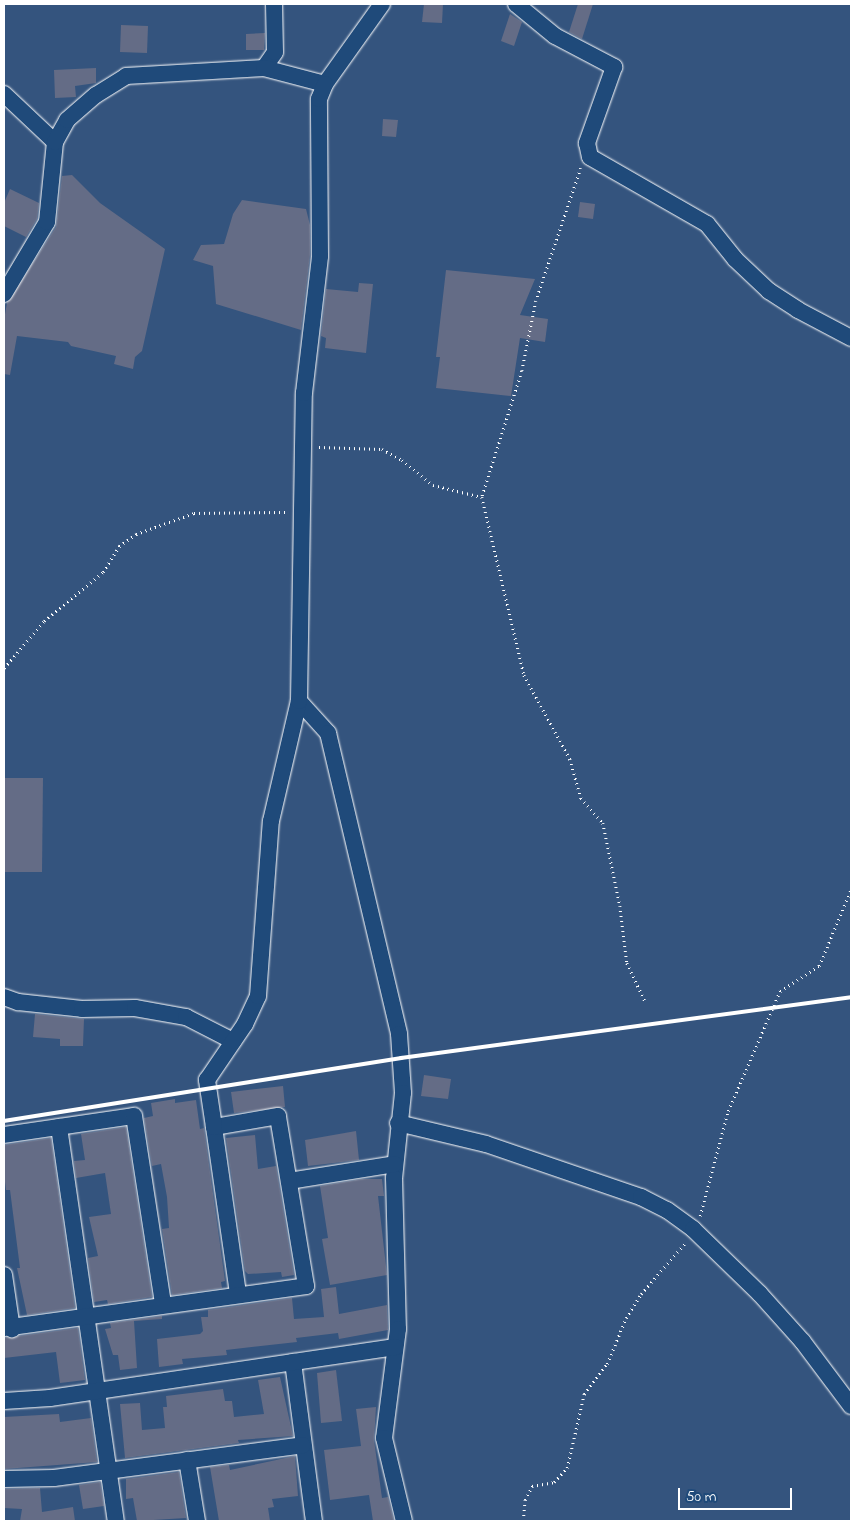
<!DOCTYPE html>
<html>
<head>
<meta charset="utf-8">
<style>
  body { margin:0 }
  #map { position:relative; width:855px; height:1525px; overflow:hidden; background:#34547e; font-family:"Indie Flower",sans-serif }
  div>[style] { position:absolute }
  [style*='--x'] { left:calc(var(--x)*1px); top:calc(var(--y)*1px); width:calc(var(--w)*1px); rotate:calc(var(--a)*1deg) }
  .building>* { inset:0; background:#646c86 }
  .path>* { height:2.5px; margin-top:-1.25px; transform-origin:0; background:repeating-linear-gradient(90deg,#fff 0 1px,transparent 0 5px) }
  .roads { filter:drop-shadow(0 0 1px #fff) drop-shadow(0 0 1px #fff) }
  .minor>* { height:16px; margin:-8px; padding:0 8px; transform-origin:8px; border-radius:8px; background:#1f4a7a }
  .rail>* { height:4px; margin:-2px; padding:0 2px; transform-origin:2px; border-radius:2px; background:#fff }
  span { translate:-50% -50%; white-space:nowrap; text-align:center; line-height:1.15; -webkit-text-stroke:4px #1f4a7a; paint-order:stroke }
  .frame { position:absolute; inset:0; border:5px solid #fff; pointer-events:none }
  .scale { position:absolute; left:678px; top:1488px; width:114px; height:22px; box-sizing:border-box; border:2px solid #fff; border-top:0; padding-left:6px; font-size:15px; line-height:18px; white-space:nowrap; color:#fff; -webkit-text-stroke:4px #1f4a7a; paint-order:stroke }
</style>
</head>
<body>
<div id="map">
  <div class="building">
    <i style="clip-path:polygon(424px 4px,443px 4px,442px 23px,422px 22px)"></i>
    <i style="clip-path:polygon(578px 4px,593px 4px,582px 39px,569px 32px)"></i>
    <i style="clip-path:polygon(510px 14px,522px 22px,514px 46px,501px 41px)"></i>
    <i style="clip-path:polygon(121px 25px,148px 26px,147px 53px,120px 52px)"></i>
    <i style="clip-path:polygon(265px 33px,264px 50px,246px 50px,246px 34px)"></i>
    <i style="clip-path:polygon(96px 68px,96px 83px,75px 86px,76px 97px,55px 98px,54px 70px)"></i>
    <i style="clip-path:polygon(383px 119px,398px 120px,396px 137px,382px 136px)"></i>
    <i style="clip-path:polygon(72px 175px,100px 203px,165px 249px,142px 351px,135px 357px,133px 369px,114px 364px,116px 356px,71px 346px,68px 342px,17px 336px,10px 375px,4px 374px,4px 320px,7px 303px,56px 227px,62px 176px)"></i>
    <i style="clip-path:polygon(10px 189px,39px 203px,37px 219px,26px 237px,4px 226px,4px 203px)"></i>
    <i style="clip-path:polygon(242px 200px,306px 209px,310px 225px,310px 255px,301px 330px,216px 304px,213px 266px,193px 260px,201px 245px,224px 244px,233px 214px)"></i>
    <i style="clip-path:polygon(580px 202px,595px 204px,593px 219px,578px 217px)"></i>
    <i style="clip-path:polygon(446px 270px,535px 279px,520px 315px,548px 319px,545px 342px,520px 338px,511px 396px,436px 388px,440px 357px,436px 357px)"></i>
    <i style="clip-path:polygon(359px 283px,373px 284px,366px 353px,325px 348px,326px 338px,321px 336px,326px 289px,358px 292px)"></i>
    <i style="clip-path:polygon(4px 778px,43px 778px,42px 872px,4px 872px)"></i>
    <i style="clip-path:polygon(35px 1014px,84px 1019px,83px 1046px,60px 1046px,60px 1039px,33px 1037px)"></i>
    <i style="clip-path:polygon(424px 1075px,451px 1079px,448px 1099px,421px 1096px)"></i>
    <i style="clip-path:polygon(283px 1086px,285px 1107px,234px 1113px,231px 1092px)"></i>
    <i style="clip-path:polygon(175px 1099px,175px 1103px,196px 1100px,200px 1129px,204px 1128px,225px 1281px,221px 1282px,222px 1288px,172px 1295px,162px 1229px,169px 1228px,167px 1197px,161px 1164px,152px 1166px,144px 1118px,153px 1116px,151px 1103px)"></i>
    <i style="clip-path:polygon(126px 1127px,152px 1297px,108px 1304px,107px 1300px,94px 1302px,88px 1258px,98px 1256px,89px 1217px,111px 1214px,105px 1173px,76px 1178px,74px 1161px,85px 1160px,81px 1134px)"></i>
    <i style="clip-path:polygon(356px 1131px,359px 1160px,308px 1166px,305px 1140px)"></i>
    <i style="clip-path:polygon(255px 1135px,258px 1169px,276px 1166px,294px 1275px,282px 1277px,281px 1272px,248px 1274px,245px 1271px,226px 1138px)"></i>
    <i style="clip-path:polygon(51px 1138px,75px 1308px,27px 1315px,17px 1268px,20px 1268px,10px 1190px,6px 1190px,4px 1174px,4px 1145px)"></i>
    <i style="clip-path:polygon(362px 1179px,382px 1179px,384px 1196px,378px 1196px,387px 1275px,330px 1285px,322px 1239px,328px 1238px,320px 1186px)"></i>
    <i style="clip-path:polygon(336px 1287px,339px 1314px,387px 1305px,388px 1330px,339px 1339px,338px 1333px,296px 1338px,297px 1342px,226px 1350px,227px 1355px,182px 1359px,183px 1364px,159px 1367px,157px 1339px,200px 1334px,203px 1331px,201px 1317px,208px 1317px,208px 1310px,292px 1298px,294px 1319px,324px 1317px,321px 1289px)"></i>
    <i style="clip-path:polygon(162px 1316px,162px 1319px,134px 1321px,137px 1368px,120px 1370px,118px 1355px,113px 1355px,105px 1329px,111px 1328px,110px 1323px)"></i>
    <i style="clip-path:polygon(78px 1328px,85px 1380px,60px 1383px,56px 1352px,4px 1358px,4px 1338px)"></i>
    <i style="clip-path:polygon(336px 1370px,342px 1421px,321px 1423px,317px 1373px)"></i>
    <i style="clip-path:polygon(280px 1377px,293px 1436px,238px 1440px,239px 1443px,125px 1458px,120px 1404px,140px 1403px,142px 1430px,165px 1428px,163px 1407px,167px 1407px,166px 1396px,223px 1389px,225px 1401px,232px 1401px,234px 1417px,264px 1414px,258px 1380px)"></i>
    <i style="clip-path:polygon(376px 1407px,374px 1440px,382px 1498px,388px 1497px,394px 1521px,373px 1521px,369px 1495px,330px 1500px,324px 1450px,361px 1446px,356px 1409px)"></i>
    <i style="clip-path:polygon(59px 1414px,60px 1422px,91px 1418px,97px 1462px,4px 1469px,4px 1417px)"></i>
    <i style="clip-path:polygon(295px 1456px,298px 1496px,272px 1499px,274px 1507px,268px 1508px,270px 1521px,219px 1521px,210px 1467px,229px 1465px,230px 1470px)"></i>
    <i style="clip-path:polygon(179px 1472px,186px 1518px,137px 1521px,133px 1498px,126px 1499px,126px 1479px)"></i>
    <i style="clip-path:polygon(100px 1482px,104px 1506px,83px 1509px,79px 1485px)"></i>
    <i style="clip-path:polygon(40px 1488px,42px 1512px,73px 1507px,75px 1521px,20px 1521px,22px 1509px,4px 1508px,4px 1489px)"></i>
  </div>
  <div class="path">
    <i style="--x:581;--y:168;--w:140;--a:108.7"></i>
    <i style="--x:536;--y:301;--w:71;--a:101.3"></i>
    <i style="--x:522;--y:371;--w:132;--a:107.6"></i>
    <i style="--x:482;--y:497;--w:183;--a:76.7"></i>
    <i style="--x:524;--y:675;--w:96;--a:61.3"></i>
    <i style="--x:570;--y:759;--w:41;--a:74.2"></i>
    <i style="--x:581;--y:798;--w:33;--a:49"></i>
    <i style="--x:603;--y:823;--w:85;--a:78.4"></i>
    <i style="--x:620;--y:906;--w:57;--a:83"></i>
    <i style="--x:627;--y:963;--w:44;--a:64.6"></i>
    <i style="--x:319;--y:447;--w:63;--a:1.8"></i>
    <i style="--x:382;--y:449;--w:23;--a:29"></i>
    <i style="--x:402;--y:460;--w:40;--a:39"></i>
    <i style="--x:433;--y:485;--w:50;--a:13.8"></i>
    <i style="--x:4;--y:668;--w:62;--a:-49.6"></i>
    <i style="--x:44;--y:621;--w:77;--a:-39.7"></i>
    <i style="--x:103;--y:572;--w:31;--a:-58"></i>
    <i style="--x:119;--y:546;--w:21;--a:-35"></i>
    <i style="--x:136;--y:534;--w:62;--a:-19.9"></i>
    <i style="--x:194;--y:513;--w:94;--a:-0.6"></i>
    <i style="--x:700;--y:1216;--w:109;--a:-75.1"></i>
    <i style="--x:728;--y:1111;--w:131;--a:-66.6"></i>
    <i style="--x:780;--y:991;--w:46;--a:-32.7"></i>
    <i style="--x:819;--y:966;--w:83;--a:-67.4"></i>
    <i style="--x:523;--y:1521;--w:21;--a:-85"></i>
    <i style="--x:525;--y:1500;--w:16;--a:-63"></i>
    <i style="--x:532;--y:1486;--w:22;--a:-10"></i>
    <i style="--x:554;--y:1482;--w:19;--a:-47"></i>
    <i style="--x:567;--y:1468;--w:76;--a:-77.1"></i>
    <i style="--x:584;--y:1394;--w:38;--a:-53"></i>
    <i style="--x:607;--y:1364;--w:50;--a:-67.6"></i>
    <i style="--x:626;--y:1318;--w:28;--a:-58"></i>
    <i style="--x:641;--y:1294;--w:67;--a:-49.2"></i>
  </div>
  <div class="roads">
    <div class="minor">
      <i style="--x:516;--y:4;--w:50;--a:39.4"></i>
      <i style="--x:555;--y:36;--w:67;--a:27.7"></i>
      <i style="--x:614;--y:67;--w:81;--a:109.6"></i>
      <i style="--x:587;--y:143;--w:14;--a:78"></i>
      <i style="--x:590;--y:157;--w:135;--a:29.8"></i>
      <i style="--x:707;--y:224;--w:45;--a:51.3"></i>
      <i style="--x:735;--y:259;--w:47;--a:43.3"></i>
      <i style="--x:769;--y:291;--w:35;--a:33"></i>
      <i style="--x:798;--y:310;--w:60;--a:27.8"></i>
      <i style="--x:264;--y:68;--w:19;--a:-55"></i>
      <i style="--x:275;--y:52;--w:48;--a:-91.2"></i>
      <i style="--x:4;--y:94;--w:70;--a:43.3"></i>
      <i style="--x:4;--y:294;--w:84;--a:-59.2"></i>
      <i style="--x:47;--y:222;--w:80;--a:-84.3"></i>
      <i style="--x:55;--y:142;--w:25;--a:-61"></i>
      <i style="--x:67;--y:120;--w:38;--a:-41"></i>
      <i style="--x:96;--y:95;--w:36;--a:-32"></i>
      <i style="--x:126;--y:76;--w:138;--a:-3.3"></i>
      <i style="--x:264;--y:68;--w:63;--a:14.7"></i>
      <i style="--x:325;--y:84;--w:98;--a:-54.5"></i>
      <i style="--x:299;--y:701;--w:43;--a:47.8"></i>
      <i style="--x:328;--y:733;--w:309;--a:76.7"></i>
      <i style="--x:399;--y:1034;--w:59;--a:86.1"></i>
      <i style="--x:403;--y:1093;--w:85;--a:96"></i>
      <i style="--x:394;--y:1178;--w:151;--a:88.5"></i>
      <i style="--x:398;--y:1329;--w:110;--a:97.3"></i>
      <i style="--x:384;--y:1438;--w:85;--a:76.5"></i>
      <i style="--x:4;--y:997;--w:15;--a:20"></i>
      <i style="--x:18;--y:1002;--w:64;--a:6.2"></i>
      <i style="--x:82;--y:1009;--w:53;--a:-1.1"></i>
      <i style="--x:135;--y:1008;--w:52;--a:10"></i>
      <i style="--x:186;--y:1017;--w:53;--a:27.1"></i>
      <i style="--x:398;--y:1123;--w:90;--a:13.4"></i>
      <i style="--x:486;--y:1144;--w:164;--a:18.9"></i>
      <i style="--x:641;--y:1197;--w:29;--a:27"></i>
      <i style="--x:667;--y:1210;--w:32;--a:36"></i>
      <i style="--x:693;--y:1229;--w:93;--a:44.1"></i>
      <i style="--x:760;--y:1294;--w:64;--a:48.1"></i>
      <i style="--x:803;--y:1342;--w:80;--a:53.1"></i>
      <i style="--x:59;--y:1127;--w:398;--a:81.8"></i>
      <i style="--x:214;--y:1127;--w:168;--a:81.8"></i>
      <i style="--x:4;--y:1135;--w:131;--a:-8.3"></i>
      <i style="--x:134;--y:1116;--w:190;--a:81.2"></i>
      <i style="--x:289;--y:1181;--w:107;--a:-9.1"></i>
      <i style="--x:4;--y:1275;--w:55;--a:81.6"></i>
      <i style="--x:4;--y:1328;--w:305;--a:-7.9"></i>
      <i style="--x:306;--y:1286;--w:172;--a:-99.4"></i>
      <i style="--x:278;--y:1116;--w:65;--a:170.2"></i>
      <i style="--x:214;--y:1127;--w:48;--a:-98.5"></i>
      <i style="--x:207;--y:1080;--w:68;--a:-55.8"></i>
      <i style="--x:245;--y:1024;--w:31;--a:-65"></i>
      <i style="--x:258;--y:996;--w:175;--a:-85.8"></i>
      <i style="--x:271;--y:821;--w:123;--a:-76.9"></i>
      <i style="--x:299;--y:701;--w:308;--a:-89.1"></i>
      <i style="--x:304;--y:393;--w:138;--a:-83.3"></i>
      <i style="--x:320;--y:256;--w:157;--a:-90.4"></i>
      <i style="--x:319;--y:99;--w:16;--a:-68"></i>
      <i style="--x:293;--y:1362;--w:160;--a:82.5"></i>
      <i style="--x:4;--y:1401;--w:46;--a:-3.7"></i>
      <i style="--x:50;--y:1398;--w:349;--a:-8.4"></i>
      <i style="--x:187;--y:1460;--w:62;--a:80.7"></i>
      <i style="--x:4;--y:1479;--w:50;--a:-1.1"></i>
      <i style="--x:54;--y:1478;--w:251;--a:-7.5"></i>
    </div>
  </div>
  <div class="rail">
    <i style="--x:4;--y:1121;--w:402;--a:-9"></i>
    <i style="--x:401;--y:1058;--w:454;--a:-7.7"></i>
  </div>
  <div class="frame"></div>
  <div class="scale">50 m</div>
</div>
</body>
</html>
